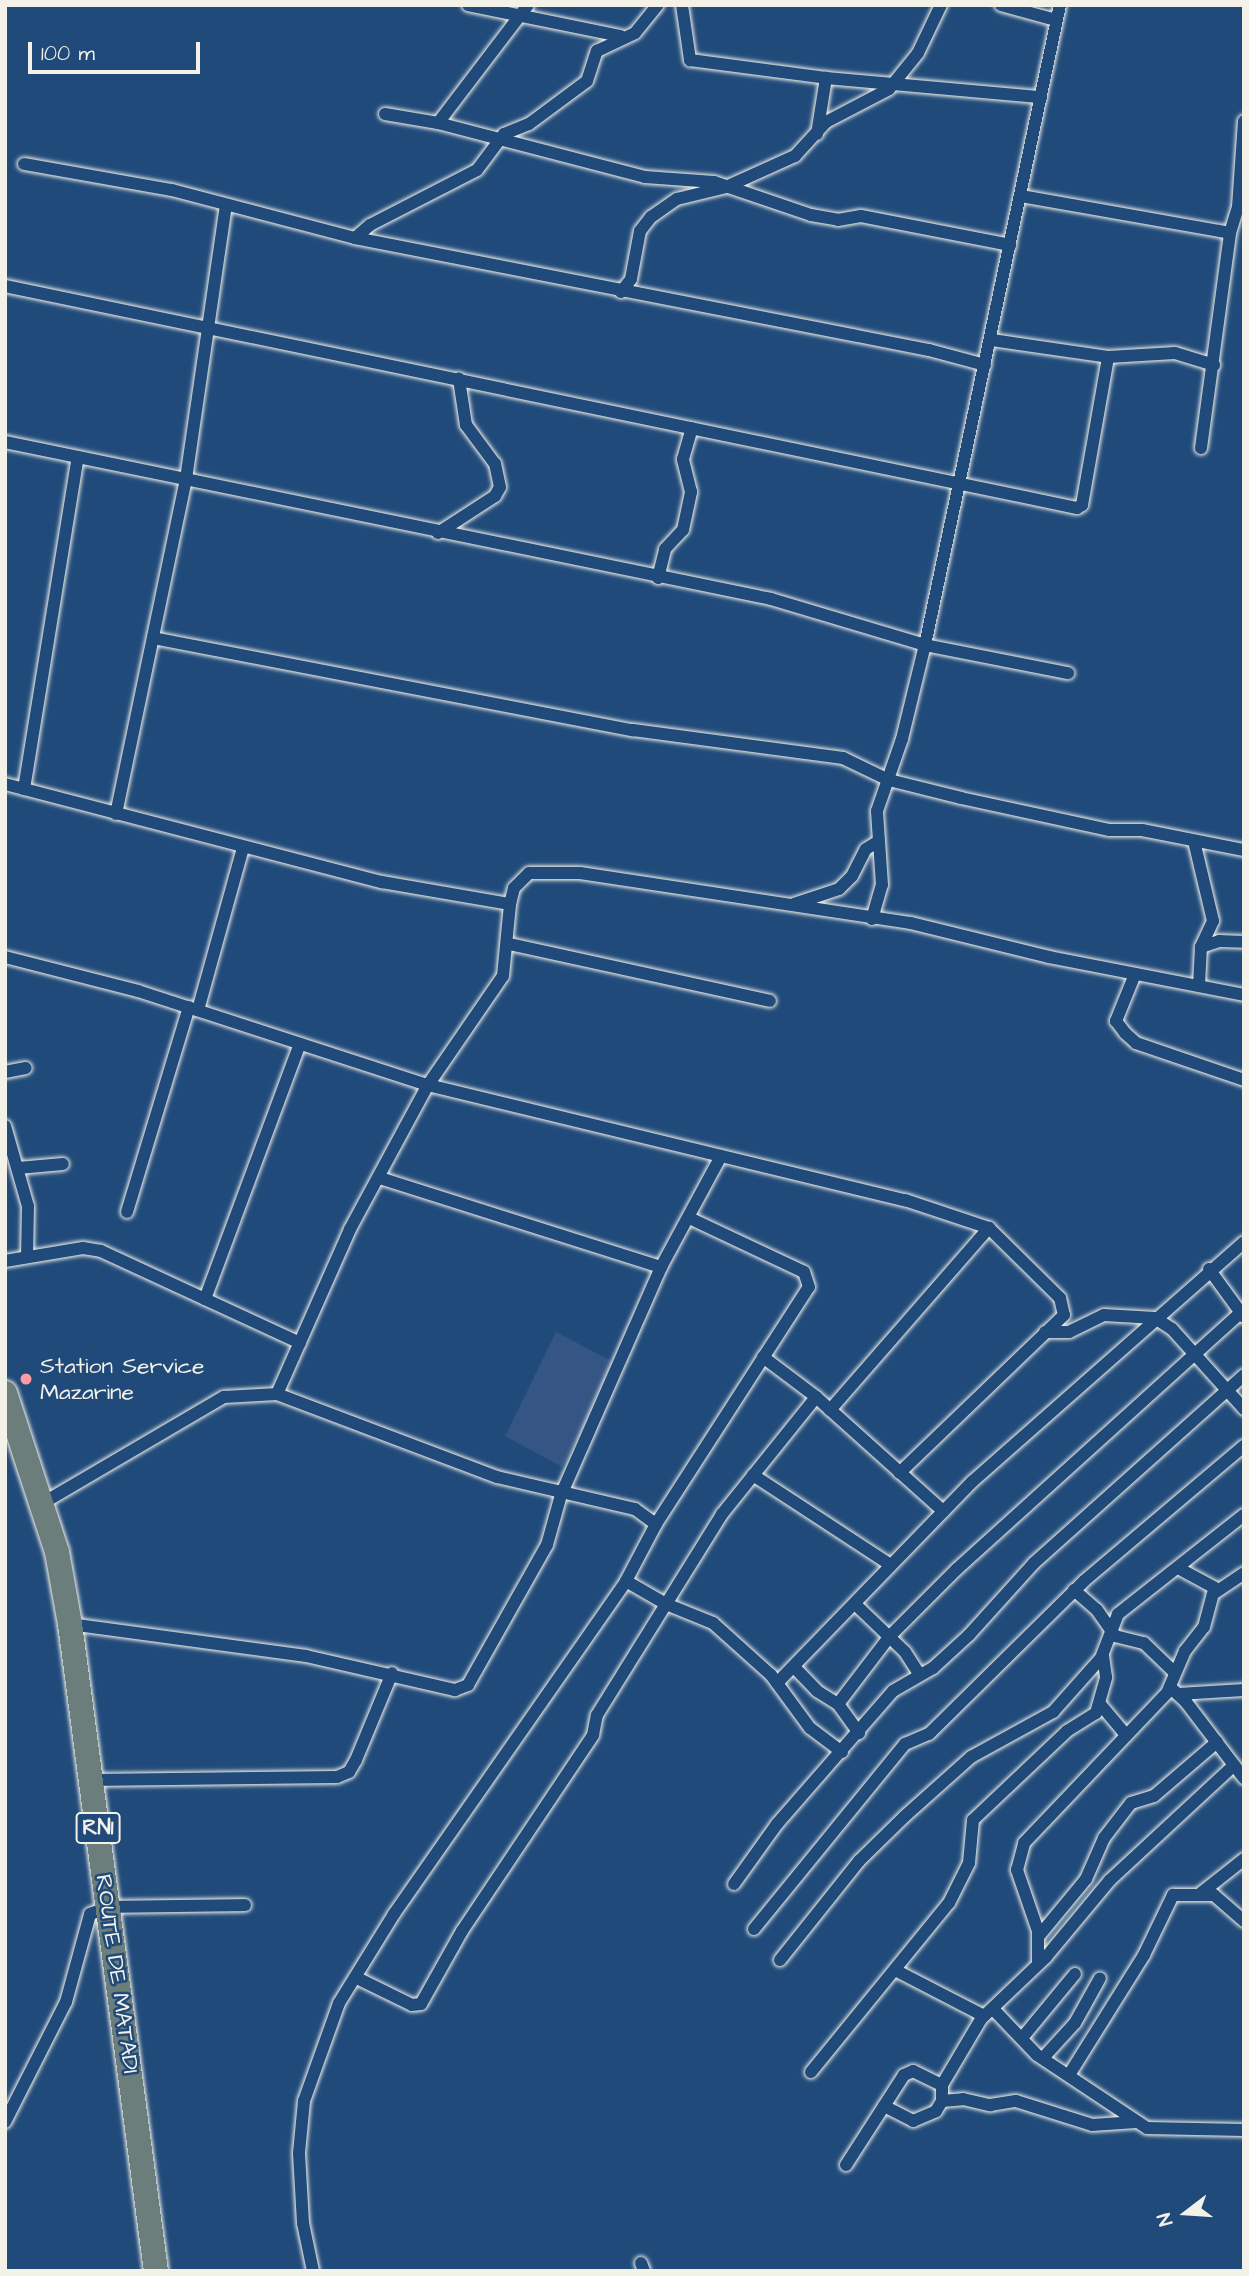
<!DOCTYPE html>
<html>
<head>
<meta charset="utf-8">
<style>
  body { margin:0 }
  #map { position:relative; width:1249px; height:2276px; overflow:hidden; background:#1f4a7a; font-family:"Architects Daughter",sans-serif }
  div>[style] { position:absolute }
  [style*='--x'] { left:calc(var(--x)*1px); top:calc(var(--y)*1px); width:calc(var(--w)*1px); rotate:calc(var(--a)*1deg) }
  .built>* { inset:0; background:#355684 }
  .roads { filter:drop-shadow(0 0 2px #f4f1e8) drop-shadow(0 0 2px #f4f1e8) }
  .street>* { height:12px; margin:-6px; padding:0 6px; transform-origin:6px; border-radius:6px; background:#1f4a7a }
  .highway>* { height:24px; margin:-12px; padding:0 12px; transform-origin:12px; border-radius:12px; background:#6c7e7c }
  .dots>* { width:19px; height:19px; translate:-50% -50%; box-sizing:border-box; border:4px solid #1f4a7a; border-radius:50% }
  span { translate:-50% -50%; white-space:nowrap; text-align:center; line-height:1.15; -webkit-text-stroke:5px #1f4a7a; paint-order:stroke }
  .shield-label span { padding:2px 5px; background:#1f4a7a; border:2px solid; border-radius:5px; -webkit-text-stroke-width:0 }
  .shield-label { font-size:21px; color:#f4f1e8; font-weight:700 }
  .poi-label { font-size:23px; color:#f4f1e8 }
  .left { translate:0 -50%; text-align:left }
  .street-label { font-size:23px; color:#f4f1e8 }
  .frame { position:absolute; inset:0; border:7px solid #f4f1e8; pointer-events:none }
  .north { position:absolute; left:1151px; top:2178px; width:70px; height:70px; -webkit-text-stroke:5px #1f4a7a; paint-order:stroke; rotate:253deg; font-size:19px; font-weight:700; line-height:28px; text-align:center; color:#f4f1e8 }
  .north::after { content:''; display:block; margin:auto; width:24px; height:32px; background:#f4f1e8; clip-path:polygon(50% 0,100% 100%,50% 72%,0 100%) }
  .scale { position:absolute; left:28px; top:42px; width:172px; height:32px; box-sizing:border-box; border:4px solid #f4f1e8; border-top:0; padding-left:9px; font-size:21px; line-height:24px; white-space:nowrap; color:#f4f1e8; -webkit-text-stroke:5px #1f4a7a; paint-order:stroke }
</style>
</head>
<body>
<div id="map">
  <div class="built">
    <i style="clip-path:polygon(556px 1332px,617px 1364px,562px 1467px,505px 1436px)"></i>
  </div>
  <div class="roads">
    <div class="street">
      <i style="--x:468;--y:5;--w:156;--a:11.5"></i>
      <i style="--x:682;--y:5;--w:56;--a:81.7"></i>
      <i style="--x:690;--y:60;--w:137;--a:7.5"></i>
      <i style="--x:826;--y:78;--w:216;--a:5.1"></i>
      <i style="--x:1001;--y:5;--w:57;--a:15.3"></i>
      <i style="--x:385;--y:114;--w:54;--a:9.6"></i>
      <i style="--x:438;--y:123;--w:214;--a:14.6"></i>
      <i style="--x:645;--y:177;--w:69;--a:4.1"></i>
      <i style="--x:714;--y:182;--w:102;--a:18.8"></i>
      <i style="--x:811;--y:215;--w:27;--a:10"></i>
      <i style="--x:838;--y:220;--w:23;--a:-10"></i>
      <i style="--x:861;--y:216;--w:152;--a:11"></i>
      <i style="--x:438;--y:123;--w:148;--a:-52.7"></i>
      <i style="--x:817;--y:134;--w:57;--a:-80.9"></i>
      <i style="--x:24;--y:164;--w:150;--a:10"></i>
      <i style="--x:172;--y:190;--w:189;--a:14.7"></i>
      <i style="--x:355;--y:238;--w:585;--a:11.04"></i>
      <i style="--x:929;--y:350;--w:58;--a:15"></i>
      <i style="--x:1021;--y:196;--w:212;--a:10"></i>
      <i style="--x:355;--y:238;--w:20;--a:-41"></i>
      <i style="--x:370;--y:225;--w:120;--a:-27.2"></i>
      <i style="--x:477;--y:170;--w:45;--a:-53.1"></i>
      <i style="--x:504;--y:134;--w:27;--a:-22"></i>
      <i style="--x:529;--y:124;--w:72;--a:-36.6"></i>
      <i style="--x:587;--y:81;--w:32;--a:-72"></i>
      <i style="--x:597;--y:51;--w:42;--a:-25.3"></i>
      <i style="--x:635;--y:33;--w:36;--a:-51"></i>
      <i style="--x:5;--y:286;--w:1095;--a:11.7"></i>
      <i style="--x:1077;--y:508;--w:6;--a:-31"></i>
      <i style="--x:1082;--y:505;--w:150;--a:-80"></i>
      <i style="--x:621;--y:292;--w:16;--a:-52"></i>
      <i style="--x:631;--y:279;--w:49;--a:-79.4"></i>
      <i style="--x:640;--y:231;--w:18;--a:-52"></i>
      <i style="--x:651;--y:217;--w:32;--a:-35"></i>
      <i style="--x:677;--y:199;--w:50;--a:-13.8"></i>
      <i style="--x:726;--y:187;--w:76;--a:-24.2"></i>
      <i style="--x:795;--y:156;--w:46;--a:-47.6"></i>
      <i style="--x:826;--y:122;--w:71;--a:-27.6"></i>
      <i style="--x:889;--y:89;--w:46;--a:-51.1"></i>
      <i style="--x:918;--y:53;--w:53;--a:-64.4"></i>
      <i style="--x:992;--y:340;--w:117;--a:8.3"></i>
      <i style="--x:1108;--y:357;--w:67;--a:-3.4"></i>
      <i style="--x:1175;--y:353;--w:41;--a:17.1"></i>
      <i style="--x:5;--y:442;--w:782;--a:11.58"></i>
      <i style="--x:771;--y:599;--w:161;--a:16.6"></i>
      <i style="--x:925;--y:645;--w:146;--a:11.1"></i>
      <i style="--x:1201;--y:448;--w:217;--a:-82.3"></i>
      <i style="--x:1230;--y:233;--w:27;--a:-73"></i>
      <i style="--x:1238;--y:207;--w:86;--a:-86"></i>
      <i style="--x:438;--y:533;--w:68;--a:-33"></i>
      <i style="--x:495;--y:496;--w:10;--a:-61"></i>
      <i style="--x:500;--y:487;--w:24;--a:-102"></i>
      <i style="--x:495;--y:464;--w:49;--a:-126.6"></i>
      <i style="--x:466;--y:425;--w:47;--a:-98.7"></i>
      <i style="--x:658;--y:578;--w:30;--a:-76"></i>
      <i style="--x:665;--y:549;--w:26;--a:-47"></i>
      <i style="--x:683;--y:530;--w:39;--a:-78"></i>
      <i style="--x:691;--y:492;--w:34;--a:-104"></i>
      <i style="--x:683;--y:459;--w:32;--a:-74"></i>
      <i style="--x:153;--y:638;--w:489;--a:10.9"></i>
      <i style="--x:633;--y:730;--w:212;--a:7.6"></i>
      <i style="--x:843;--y:758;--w:51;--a:25.6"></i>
      <i style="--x:889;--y:780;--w:74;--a:14"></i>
      <i style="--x:961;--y:798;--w:151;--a:12.2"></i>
      <i style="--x:1109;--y:830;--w:33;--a:0"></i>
      <i style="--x:1142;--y:830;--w:104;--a:11.1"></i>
      <i style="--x:5;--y:784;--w:390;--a:14.6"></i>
      <i style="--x:382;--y:882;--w:130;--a:9.8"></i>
      <i style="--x:24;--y:789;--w:336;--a:-80.8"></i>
      <i style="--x:116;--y:814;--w:342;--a:-78.2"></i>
      <i style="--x:186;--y:479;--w:276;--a:-81.7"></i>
      <i style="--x:1194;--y:841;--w:82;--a:76.6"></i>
      <i style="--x:1213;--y:921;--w:29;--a:115"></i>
      <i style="--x:1201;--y:947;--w:39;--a:93"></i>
      <i style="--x:794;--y:904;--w:47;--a:-18.4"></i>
      <i style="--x:839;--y:889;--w:18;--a:-45"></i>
      <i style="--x:852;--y:876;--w:30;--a:-63"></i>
      <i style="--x:866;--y:849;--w:15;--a:-32"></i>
      <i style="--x:872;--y:919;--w:35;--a:-74"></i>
      <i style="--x:882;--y:885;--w:74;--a:-93.9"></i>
      <i style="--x:877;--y:811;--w:76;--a:-70.9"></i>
      <i style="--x:902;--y:739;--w:97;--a:-76.3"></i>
      <i style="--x:925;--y:645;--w:654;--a:-78.09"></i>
      <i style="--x:509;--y:944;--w:267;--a:12.3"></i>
      <i style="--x:1201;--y:947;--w:19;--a:-18"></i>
      <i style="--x:1219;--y:941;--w:25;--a:2"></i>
      <i style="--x:5;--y:957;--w:137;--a:14.3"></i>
      <i style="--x:138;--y:991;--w:305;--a:18"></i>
      <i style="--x:428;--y:1085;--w:491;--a:13.6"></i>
      <i style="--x:905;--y:1200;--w:89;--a:18.4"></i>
      <i style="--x:989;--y:1228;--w:100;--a:44.6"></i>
      <i style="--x:1060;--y:1298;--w:17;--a:77"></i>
      <i style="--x:1064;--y:1315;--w:228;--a:136.2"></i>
      <i style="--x:1135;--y:974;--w:51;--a:112"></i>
      <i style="--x:1116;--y:1021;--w:15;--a:53"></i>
      <i style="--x:1125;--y:1033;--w:15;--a:42"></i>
      <i style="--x:1136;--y:1043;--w:114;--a:18.9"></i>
      <i style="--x:198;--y:1010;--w:168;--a:-74.5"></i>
      <i style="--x:5;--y:1072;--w:21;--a:-11"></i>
      <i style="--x:5;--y:1126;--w:83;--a:74"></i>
      <i style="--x:28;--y:1206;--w:51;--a:91.1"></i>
      <i style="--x:18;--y:1168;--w:45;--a:-5.1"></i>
      <i style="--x:380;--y:1178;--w:295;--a:17.6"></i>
      <i style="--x:127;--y:1212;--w:214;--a:-73.2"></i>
      <i style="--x:5;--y:1261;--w:79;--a:-9.5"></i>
      <i style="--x:83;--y:1248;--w:18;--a:9"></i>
      <i style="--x:101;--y:1251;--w:219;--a:24.8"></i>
      <i style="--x:1209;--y:1269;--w:59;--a:53.9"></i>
      <i style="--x:205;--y:1299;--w:272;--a:-69.6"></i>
      <i style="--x:1045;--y:1332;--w:24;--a:0"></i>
      <i style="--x:1069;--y:1332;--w:39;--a:-26"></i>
      <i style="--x:1104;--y:1315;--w:51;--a:3.4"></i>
      <i style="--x:1155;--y:1318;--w:20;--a:33"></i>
      <i style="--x:1172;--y:1329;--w:108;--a:48"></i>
      <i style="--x:763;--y:1357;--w:66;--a:37"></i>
      <i style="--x:816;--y:1397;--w:171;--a:41.9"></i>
      <i style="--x:277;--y:1394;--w:235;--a:20.7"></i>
      <i style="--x:497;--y:1477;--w:142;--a:13.1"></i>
      <i style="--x:635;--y:1509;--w:26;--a:36"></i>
      <i style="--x:830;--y:1410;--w:242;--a:-48.9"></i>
      <i style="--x:753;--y:1475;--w:163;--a:33.2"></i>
      <i style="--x:43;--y:1503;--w:210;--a:-30.4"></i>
      <i style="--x:224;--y:1397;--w:53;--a:-3.2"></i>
      <i style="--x:277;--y:1394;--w:180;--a:-66.1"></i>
      <i style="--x:350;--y:1229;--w:164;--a:-61.6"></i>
      <i style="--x:428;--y:1085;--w:132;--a:-55.5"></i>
      <i style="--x:503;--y:976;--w:72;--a:-84.4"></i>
      <i style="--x:510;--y:904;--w:16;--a:-76"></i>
      <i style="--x:514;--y:888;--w:21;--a:-45"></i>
      <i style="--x:529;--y:873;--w:51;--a:0"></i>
      <i style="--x:580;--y:873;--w:335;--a:8.6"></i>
      <i style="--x:911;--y:923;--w:142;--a:13.8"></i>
      <i style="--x:1049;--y:957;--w:199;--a:11"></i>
      <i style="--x:1178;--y:1568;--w:44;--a:28.3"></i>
      <i style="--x:626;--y:1581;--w:46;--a:29.9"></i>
      <i style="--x:666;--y:1604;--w:51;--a:22"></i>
      <i style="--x:713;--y:1623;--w:78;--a:41.9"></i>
      <i style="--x:771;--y:1675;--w:66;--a:53.7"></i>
      <i style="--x:810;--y:1728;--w:40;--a:37"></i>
      <i style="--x:1074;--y:1590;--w:30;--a:41"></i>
      <i style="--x:1097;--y:1610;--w:32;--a:55"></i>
      <i style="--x:1115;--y:1636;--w:30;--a:14"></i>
      <i style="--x:1144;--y:1643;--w:40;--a:44"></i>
      <i style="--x:855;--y:1604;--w:69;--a:43.8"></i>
      <i style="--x:905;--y:1652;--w:27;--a:57"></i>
      <i style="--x:70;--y:1624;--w:238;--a:7.7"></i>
      <i style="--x:306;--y:1656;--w:153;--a:12.9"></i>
      <i style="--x:455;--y:1690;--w:14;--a:-21"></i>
      <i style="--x:468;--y:1685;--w:161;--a:-60.6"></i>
      <i style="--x:547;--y:1545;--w:52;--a:-74.4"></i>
      <i style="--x:561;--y:1495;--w:249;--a:-66.3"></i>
      <i style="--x:661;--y:1267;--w:126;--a:-61.6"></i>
      <i style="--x:795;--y:1668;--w:32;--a:46"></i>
      <i style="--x:817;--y:1691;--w:25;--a:32"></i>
      <i style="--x:838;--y:1704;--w:36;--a:54"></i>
      <i style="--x:777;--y:1683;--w:281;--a:-45.9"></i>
      <i style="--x:973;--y:1481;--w:361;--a:-41.4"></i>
      <i style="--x:1170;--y:1687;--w:22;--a:43"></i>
      <i style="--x:1186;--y:1702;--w:96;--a:52.7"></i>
      <i style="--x:1178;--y:1694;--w:66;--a:-3.5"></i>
      <i style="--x:838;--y:1704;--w:86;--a:-52.6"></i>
      <i style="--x:890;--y:1636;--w:95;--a:-45"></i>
      <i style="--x:957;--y:1569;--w:387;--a:-42.1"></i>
      <i style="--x:1100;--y:1704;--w:40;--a:50"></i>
      <i style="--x:91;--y:1780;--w:246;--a:-0.7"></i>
      <i style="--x:337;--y:1777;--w:13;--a:-23"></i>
      <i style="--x:349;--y:1772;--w:14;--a:-60"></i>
      <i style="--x:356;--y:1760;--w:94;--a:-67.5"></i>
      <i style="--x:734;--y:1884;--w:74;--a:-54.4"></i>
      <i style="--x:777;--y:1824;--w:176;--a:-48.9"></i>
      <i style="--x:893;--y:1691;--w:46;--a:-29.9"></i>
      <i style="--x:933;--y:1668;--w:49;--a:-42.5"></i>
      <i style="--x:969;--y:1635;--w:97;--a:-47.9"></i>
      <i style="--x:1034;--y:1563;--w:282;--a:-41.8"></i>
      <i style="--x:1201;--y:1893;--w:55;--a:-38.3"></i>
      <i style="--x:754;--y:1929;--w:239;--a:-50.8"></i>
      <i style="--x:905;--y:1744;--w:26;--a:-23"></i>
      <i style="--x:929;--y:1734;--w:218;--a:-44.6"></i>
      <i style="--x:1084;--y:1581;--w:209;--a:-40.2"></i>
      <i style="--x:1038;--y:1937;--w:75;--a:-50.4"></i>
      <i style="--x:1086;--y:1879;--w:45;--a:-66.3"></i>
      <i style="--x:1104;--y:1838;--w:44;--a:-52.4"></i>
      <i style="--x:1131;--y:1803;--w:24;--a:-17"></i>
      <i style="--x:1154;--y:1796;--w:83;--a:-40.6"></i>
      <i style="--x:780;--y:1960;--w:127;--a:-51.4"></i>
      <i style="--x:859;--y:1861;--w:64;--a:-44.4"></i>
      <i style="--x:905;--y:1816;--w:89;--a:-41.8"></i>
      <i style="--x:971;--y:1757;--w:94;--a:-28.8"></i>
      <i style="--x:1053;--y:1712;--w:72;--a:-48.4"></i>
      <i style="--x:1101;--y:1658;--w:47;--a:-68.9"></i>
      <i style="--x:1118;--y:1614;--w:160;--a:-38.2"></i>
      <i style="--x:1038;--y:1964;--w:33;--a:-90"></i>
      <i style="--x:1038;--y:1931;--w:65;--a:-109"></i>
      <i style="--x:1017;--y:1870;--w:28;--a:-75"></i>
      <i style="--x:1024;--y:1843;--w:207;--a:-46.4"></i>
      <i style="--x:1167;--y:1693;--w:46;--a:-66.8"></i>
      <i style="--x:1185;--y:1651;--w:31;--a:-52"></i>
      <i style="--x:1204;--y:1627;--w:34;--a:-75"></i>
      <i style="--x:1213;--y:1594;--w:37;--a:-34"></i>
      <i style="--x:895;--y:1970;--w:100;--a:27.3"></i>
      <i style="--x:357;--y:1978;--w:61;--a:26.1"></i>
      <i style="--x:412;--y:2005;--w:9;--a:-6"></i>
      <i style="--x:421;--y:2004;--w:84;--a:-60.7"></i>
      <i style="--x:462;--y:1931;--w:236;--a:-56.2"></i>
      <i style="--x:593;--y:1735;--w:20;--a:-79"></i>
      <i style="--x:597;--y:1715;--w:237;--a:-58.1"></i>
      <i style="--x:722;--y:1514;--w:150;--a:-51.2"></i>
      <i style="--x:994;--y:2010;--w:62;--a:46.3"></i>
      <i style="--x:1037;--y:2055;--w:132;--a:33.6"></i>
      <i style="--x:1147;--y:2128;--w:97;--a:1.2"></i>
      <i style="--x:1022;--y:2038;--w:83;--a:-50.4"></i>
      <i style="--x:1043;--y:2058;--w:47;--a:-47.6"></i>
      <i style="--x:1075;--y:2023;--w:51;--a:-60.9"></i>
      <i style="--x:811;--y:2072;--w:218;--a:-50.8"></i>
      <i style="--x:949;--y:1903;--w:45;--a:-63.4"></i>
      <i style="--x:969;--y:1863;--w:43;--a:-84.7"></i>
      <i style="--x:973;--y:1820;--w:129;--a:-43.4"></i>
      <i style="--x:1067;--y:1731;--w:34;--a:-32"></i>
      <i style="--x:1096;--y:1713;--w:37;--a:-74"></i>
      <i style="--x:1106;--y:1677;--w:22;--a:-98"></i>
      <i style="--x:1069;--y:2075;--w:142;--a:-58"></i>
      <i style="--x:1144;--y:1955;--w:67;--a:-64.2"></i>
      <i style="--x:1173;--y:1895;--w:41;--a:0"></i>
      <i style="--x:1214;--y:1895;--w:40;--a:41"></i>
      <i style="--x:942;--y:2101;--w:21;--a:-5"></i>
      <i style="--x:963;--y:2099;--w:28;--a:13"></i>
      <i style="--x:990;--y:2105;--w:26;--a:-9"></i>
      <i style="--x:1016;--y:2101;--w:80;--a:17.5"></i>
      <i style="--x:1092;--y:2125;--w:44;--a:-3.9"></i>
      <i style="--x:884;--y:2106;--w:33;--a:27"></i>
      <i style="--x:913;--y:2121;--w:25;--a:-23"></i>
      <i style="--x:936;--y:2111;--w:12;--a:-59"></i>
      <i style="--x:942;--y:2101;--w:16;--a:-90"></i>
      <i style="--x:942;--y:2085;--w:77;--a:-59.4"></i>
      <i style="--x:981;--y:2019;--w:90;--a:-43.6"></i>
      <i style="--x:1046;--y:1957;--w:100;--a:-50.3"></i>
      <i style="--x:1110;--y:1880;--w:169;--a:-42.8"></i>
      <i style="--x:5;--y:2122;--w:135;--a:-63.1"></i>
      <i style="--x:66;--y:2002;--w:91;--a:-74.7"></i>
      <i style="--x:90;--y:1914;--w:20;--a:-20"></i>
      <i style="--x:109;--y:1907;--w:136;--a:-0.8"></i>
      <i style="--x:846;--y:2165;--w:107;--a:-57.2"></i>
      <i style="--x:904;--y:2075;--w:10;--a:-24"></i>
      <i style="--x:913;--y:2071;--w:32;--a:26"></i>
      <i style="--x:641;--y:2263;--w:9;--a:69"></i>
      <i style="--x:313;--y:2271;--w:49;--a:-101.8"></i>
      <i style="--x:303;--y:2223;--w:70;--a:-93.3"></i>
      <i style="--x:299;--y:2153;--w:52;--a:-84.5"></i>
      <i style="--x:304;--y:2101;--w:104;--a:-70.3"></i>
      <i style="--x:339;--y:2003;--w:105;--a:-58.3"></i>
      <i style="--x:394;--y:1914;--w:406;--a:-55.1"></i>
      <i style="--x:626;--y:1581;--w:64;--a:-62.2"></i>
      <i style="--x:656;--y:1524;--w:282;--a:-57.2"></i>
      <i style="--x:809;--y:1287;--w:16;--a:-108"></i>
      <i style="--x:804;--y:1272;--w:127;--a:-154.8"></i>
    </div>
    <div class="highway">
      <i style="--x:5;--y:1393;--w:167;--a:71.9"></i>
      <i style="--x:57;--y:1552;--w:73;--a:79.8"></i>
      <i style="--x:70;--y:1624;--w:653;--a:82.43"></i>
    </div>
  </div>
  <div class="dots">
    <i style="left:26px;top:1379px;background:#ff9aa2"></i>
  </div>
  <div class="shield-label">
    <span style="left:98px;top:1828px">RN1</span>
  </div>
  <div class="poi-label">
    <span class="left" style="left:40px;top:1379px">Station Service<br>Mazarine</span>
  </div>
  <div class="street-label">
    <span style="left:117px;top:1974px;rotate:82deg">ROUTE DE MATADI</span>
  </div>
  <div class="frame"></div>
  <div class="north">N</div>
  <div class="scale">100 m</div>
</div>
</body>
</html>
